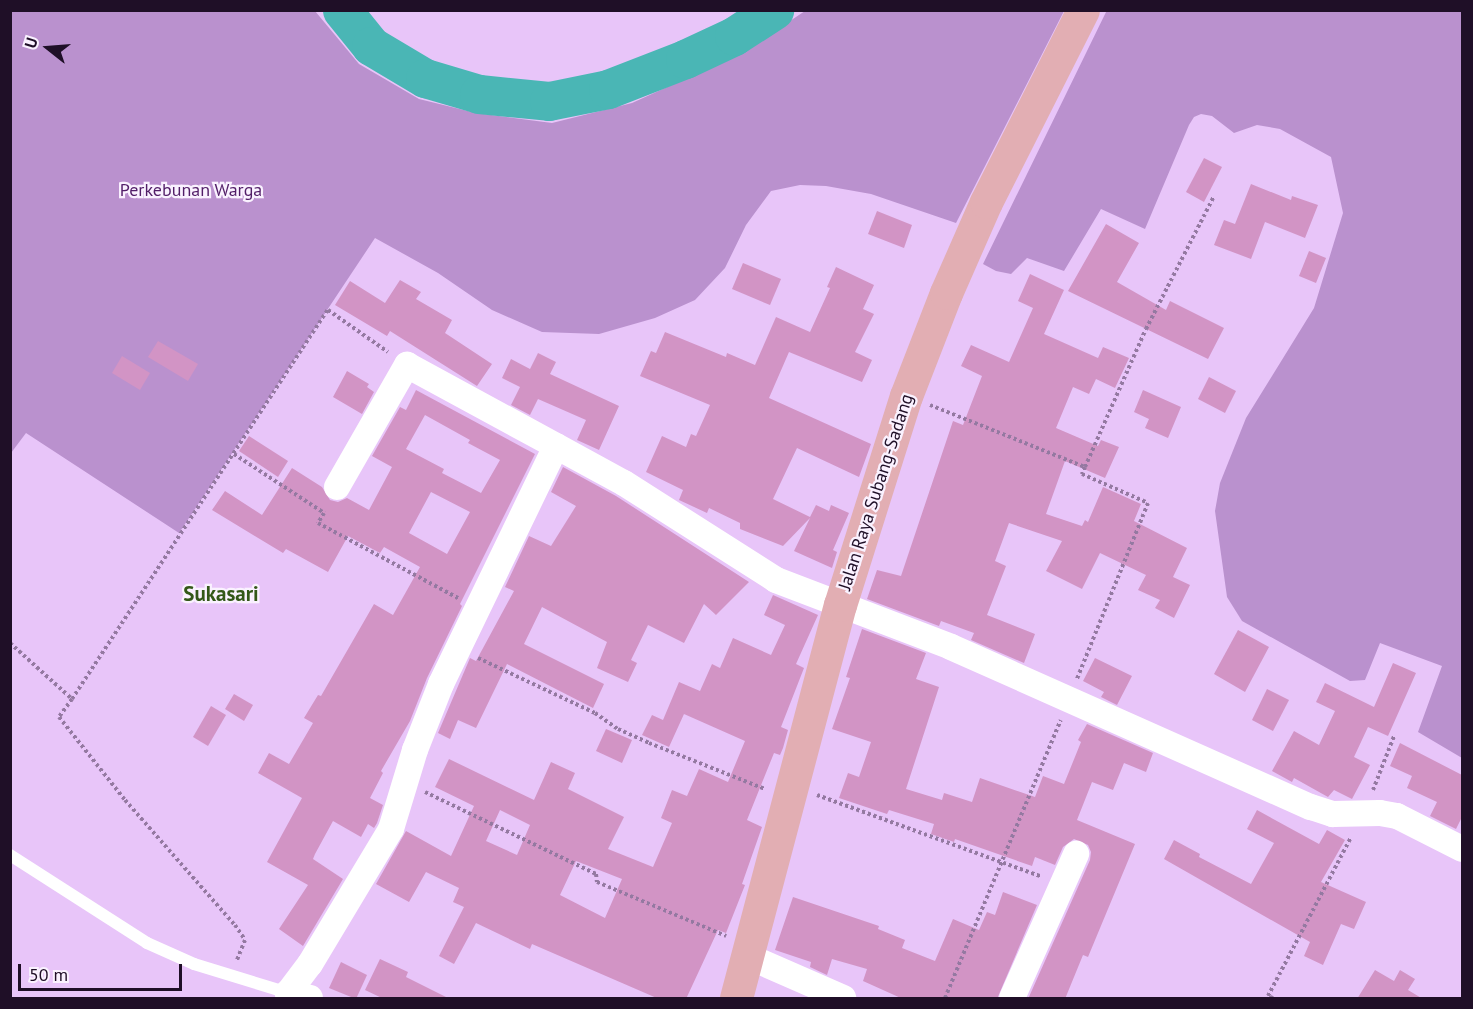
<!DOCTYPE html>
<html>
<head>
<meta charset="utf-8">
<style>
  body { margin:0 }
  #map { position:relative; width:1473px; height:1009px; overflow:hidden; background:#e8c5f9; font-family:"PT Sans",sans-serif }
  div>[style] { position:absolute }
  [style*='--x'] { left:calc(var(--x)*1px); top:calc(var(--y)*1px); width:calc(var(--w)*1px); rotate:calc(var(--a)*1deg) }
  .forest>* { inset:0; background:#ba91ce }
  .river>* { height:39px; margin:-19.5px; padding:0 19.5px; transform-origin:19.5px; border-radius:19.5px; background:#4ab6b5 }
  .building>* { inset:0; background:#d294c5 }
  .path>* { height:4px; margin-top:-2px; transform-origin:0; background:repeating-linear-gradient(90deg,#9479a1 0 3px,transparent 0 6px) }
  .lane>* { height:12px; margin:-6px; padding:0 6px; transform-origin:6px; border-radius:6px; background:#fff }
  .street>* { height:26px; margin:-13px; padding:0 13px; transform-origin:13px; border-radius:13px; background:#fff }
  .primary>* { height:33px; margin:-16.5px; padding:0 16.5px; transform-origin:16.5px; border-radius:16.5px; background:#e2aeb3 }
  span { translate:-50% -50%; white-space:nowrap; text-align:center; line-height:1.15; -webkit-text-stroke:4.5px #faf2ff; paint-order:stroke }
  .park-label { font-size:18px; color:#521e68 }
  .street-label { font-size:18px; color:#1f0f27 }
  .quarter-label { font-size:21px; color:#335718; font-weight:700 }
  .frame { position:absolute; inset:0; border:12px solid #1f0f27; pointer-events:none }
  .north { position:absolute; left:18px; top:18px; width:60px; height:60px; -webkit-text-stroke:4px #faf2ff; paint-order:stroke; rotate:287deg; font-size:16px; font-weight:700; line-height:24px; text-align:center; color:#1f0f27 }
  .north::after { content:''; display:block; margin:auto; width:21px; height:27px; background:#1f0f27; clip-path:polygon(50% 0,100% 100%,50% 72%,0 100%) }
  .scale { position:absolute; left:18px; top:964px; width:164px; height:27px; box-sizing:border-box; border:3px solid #1f0f27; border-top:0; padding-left:8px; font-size:18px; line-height:21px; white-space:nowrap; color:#1f0f27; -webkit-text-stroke:4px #faf2ff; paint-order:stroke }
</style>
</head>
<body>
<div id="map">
  <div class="forest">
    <i style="clip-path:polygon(1107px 10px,1462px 11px,1462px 758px,1418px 732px,1442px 666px,1380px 643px,1365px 680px,1350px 681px,1242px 621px,1227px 597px,1215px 511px,1220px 483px,1246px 418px,1314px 308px,1343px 213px,1331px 157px,1280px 129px,1257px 125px,1234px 133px,1212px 116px,1201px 114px,1194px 117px,1189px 125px,1145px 229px,1101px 209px,1064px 271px,1027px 258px,1011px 274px,996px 271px,983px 264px)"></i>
    <i style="clip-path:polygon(11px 11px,315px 11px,359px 64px,419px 99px,476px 113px,552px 123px,632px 103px,740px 54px,805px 11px,1064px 11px,956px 223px,871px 194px,826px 186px,800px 185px,771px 191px,746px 225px,725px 268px,695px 300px,655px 318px,599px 334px,542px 332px,492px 310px,438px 273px,375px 238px,179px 533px,26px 433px,11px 453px)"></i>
  </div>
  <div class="river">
    <i style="--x:342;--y:10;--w:46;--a:51.1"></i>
    <i style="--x:371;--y:46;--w:63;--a:30.7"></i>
    <i style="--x:425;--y:78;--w:56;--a:16.5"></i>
    <i style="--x:479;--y:94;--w:70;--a:5.7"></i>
    <i style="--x:549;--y:101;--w:60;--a:-11.5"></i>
    <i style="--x:608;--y:89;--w:83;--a:-21.3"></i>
    <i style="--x:685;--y:59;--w:54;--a:-25.1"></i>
    <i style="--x:734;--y:36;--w:48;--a:-33"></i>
  </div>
  <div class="building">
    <i style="clip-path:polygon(1204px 158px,1222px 167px,1204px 202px,1186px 192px)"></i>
    <i style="clip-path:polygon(1251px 184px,1291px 200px,1292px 196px,1318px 205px,1305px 238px,1265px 222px,1251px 259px,1214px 245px,1224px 220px,1235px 224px)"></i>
    <i style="clip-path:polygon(877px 211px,912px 225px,904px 248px,868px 234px)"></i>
    <i style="clip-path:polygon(1106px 224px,1139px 243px,1117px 282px,1166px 310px,1170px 301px,1224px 328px,1208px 359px,1068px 291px)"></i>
    <i style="clip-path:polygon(1309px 251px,1326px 258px,1316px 283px,1299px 276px)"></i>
    <i style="clip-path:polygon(743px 263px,781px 279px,770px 305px,732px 289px)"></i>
    <i style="clip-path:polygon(836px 267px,874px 285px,863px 309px,874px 314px,855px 352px,872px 360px,862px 382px,789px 352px,769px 398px,871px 444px,859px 477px,797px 448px,773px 499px,810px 517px,816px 505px,829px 511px,831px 505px,849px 513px,833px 550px,837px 552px,832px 568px,794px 551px,810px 518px,783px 546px,740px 529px,740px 523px,709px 508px,707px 513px,679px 500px,683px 490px,646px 472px,662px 436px,686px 447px,691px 434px,696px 436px,710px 405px,640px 376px,651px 351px,656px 353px,665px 332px,726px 357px,727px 353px,755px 365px,776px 317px,810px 332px,830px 288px,827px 287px)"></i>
    <i style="clip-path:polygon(1030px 274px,1064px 290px,1044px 334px,1098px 358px,1103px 347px,1129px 358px,1115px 388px,1096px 379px,1089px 394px,1073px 387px,1056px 428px,1098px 446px,1101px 440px,1119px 447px,1105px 478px,1065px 461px,1046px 514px,1082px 526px,1085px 520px,1088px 522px,1103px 487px,1141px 504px,1134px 521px,1187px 548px,1173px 577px,1190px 585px,1174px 618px,1155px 608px,1160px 600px,1138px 590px,1146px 575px,1100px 553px,1082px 589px,1046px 571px,1062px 541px,1009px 523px,995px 561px,1006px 566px,987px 615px,1035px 634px,1024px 663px,971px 640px,974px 633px,941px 621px,939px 626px,867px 599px,877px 570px,901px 576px,953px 421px,963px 425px,982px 376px,961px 366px,971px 345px,1009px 362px,1033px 308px,1018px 301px)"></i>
    <i style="clip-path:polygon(400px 280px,421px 292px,416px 299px,452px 320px,445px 333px,492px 364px,477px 386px,390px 331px,387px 336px,335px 305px,350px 281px,385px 303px)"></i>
    <i style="clip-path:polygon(158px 341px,198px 364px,188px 381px,148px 357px)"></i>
    <i style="clip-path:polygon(538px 353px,556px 362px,550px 374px,619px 406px,599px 450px,577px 440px,586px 420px,538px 399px,530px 415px,511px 405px,520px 387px,502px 378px,511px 359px,530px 369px)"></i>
    <i style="clip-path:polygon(122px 356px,150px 373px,140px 390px,112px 373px)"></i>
    <i style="clip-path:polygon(347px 371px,369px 384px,367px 387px,374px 392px,362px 414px,333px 397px)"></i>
    <i style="clip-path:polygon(1209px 377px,1236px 391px,1225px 413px,1198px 399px)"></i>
    <i style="clip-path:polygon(evenodd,416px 390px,535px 454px,460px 604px,462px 606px,427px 678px,410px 721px,381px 771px,383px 773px,370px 798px,383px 805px,377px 823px,374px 828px,368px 824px,361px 837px,333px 821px,315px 854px,313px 859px,343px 879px,303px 946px,279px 929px,308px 885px,267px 862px,302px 798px,258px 773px,269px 753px,289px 764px,313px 723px,304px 718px,318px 695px,321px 696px,374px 604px,393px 615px,420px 567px,384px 547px,380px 553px,348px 536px,328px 572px,286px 549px,283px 553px,212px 510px,225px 491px,262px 515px,292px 468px,322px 487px,330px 500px,338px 502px,347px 498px,369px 510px,392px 467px,372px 456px,400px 407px,406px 410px,416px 390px,425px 415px,470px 440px,468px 443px,500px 460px,481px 493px,442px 473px,444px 469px,406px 449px,425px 415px,416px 390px,431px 492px,470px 512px,447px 554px,409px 533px,431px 492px)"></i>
    <i style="clip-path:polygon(1143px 390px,1181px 407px,1168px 438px,1145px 428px,1149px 419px,1134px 412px)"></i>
    <i style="clip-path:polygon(249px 436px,288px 461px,278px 477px,239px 451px)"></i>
    <i style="clip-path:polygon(563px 467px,616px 496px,749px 582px,716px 615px,704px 604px,684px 643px,648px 625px,631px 660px,637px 663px,628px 682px,597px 668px,607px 642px,542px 607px,524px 644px,604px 684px,593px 708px,507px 664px,476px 728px,458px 720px,450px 739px,438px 733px,470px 658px,476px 661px,514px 591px,505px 587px,529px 536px,551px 546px,576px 506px,551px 492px)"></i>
    <i style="clip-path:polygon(evenodd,773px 595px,818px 615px,796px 664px,804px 668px,781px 727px,788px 730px,783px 748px,780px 755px,774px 753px,747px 820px,762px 827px,742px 884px,745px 885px,726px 933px,718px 930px,686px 999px,659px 999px,532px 944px,530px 949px,476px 923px,454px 964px,439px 956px,464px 907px,453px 902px,459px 888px,426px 872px,409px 902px,376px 884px,406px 831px,451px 856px,474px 806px,435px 787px,449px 759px,534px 800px,551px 762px,575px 773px,568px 789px,624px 817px,608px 849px,653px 867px,672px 823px,661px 818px,672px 790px,687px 796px,699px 769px,728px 782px,745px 741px,684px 714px,669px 747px,642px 735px,652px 715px,663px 720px,679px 682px,700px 691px,712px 664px,720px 668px,733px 638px,771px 655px,785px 625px,764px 615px,773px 595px,500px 810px,530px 825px,517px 855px,486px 841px,500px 810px,773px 595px,576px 861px,622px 879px,605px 918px,560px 895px,576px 861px)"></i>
    <i style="clip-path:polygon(862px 629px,926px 653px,916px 679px,939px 687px,906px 789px,942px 800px,944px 793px,972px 802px,980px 778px,1035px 797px,1043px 776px,1064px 784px,1081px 742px,1078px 740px,1087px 724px,1153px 753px,1146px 772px,1124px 763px,1113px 790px,1092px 782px,1077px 820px,1135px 844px,1088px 957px,1083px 955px,1065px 999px,1028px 999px,1090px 860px,1091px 852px,1088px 845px,1074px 839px,1063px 847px,1055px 865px,1035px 857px,1032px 866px,955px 839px,954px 842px,931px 834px,934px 824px,889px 810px,887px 814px,839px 798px,848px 773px,859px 777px,871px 742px,832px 729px,850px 678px,846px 677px)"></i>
    <i style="clip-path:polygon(1238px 630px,1269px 647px,1245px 692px,1214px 674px)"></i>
    <i style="clip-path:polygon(1095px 658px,1132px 676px,1117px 705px,1101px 697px,1104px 692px,1083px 681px)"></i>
    <i style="clip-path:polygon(1393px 663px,1416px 673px,1388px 736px,1368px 727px,1354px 757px,1370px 765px,1352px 799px,1334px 790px,1328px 797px,1294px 778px,1292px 782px,1272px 771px,1294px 731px,1319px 745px,1335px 711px,1316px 702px,1325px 683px,1374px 707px)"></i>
    <i style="clip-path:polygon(1267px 689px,1289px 700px,1273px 731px,1252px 720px)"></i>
    <i style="clip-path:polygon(234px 694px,253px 705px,244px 721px,225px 709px)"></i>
    <i style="clip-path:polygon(211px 706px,226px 715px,208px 746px,193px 737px)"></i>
    <i style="clip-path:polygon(606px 729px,632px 740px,622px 763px,596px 751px)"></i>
    <i style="clip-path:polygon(1400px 743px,1462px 775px,1462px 817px,1456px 829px,1430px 816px,1437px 802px,1407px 788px,1412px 776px,1390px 766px)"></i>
    <i style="clip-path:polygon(1257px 810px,1319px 844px,1327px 830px,1345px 840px,1321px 882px,1366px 902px,1354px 929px,1341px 924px,1323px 965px,1304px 956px,1310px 942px,1164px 859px,1174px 840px,1200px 854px,1199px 857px,1251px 884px,1274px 843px,1247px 829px)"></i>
    <i style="clip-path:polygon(1003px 892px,1037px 905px,997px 999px,903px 999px,863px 981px,867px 969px,832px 959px,827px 975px,810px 967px,811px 962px,775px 950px,793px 897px,879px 926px,878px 929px,905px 940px,902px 948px,935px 961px,953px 919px,979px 930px,987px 912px,995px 915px)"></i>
    <i style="clip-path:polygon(380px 959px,408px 972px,406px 977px,450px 999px,384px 999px,365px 990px)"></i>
    <i style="clip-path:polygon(341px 962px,367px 975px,356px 999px,329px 988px)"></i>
    <i style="clip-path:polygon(1375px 970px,1394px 981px,1400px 970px,1415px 979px,1408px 990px,1423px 999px,1357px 999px)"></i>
  </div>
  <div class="path">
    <i style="--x:930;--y:405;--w:167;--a:21.8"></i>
    <i style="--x:1085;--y:467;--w:8;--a:113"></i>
    <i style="--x:1082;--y:474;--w:72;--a:23.7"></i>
    <i style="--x:1148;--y:503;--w:190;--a:112"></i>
    <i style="--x:234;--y:454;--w:108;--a:33.2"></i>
    <i style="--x:324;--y:513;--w:12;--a:121"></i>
    <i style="--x:318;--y:523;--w:159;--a:28.2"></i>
    <i style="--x:1085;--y:467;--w:151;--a:-66.2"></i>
    <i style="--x:1146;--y:329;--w:149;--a:-62.9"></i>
    <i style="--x:10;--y:643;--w:84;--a:42.1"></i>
    <i style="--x:72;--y:699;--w:22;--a:126"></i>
    <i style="--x:59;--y:717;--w:106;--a:51.5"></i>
    <i style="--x:125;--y:800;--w:167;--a:48.7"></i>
    <i style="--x:235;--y:925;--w:18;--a:56"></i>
    <i style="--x:245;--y:940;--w:22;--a:112"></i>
    <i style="--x:478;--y:658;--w:129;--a:25.2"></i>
    <i style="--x:595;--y:713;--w:28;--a:35"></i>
    <i style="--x:618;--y:729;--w:34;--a:24"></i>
    <i style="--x:649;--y:743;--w:125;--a:21.6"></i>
    <i style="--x:72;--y:699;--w:466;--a:-56.7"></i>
    <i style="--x:328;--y:310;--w:73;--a:35"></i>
    <i style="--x:1373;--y:790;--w:58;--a:-68.7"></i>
    <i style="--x:425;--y:792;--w:190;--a:25.6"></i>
    <i style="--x:596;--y:874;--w:8;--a:83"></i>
    <i style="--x:597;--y:882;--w:140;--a:22.7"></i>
    <i style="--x:817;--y:795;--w:239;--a:20"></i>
    <i style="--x:945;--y:998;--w:301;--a:-67.4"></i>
    <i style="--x:1273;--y:998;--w:5;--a:-158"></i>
    <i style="--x:1268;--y:996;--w:179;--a:-62.4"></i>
  </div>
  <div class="lane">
    <i style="--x:10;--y:855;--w:163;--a:32.7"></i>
    <i style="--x:147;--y:943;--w:51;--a:24.1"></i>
    <i style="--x:194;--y:964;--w:98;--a:17.1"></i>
  </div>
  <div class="street">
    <i style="--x:337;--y:487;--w:141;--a:-60.2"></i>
    <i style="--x:407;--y:365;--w:170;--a:28.5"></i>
    <i style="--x:747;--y:956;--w:105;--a:23.6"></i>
    <i style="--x:310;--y:998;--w:23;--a:-167"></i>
    <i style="--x:288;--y:993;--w:36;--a:-53"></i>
    <i style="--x:310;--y:964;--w:157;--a:-59"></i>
    <i style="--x:391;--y:829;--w:83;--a:-73.1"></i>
    <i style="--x:415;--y:750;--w:71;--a:-68.5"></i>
    <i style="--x:441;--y:684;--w:264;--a:-64.2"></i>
    <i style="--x:556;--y:446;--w:77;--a:28.6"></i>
    <i style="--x:624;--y:483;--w:180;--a:32.5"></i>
    <i style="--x:776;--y:580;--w:187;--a:20.9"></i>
    <i style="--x:951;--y:647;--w:394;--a:24"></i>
    <i style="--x:1311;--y:807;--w:23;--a:18"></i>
    <i style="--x:1333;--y:814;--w:47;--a:-1.2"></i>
    <i style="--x:1380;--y:813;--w:17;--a:10"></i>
    <i style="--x:1397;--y:816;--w:73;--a:26.9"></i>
    <i style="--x:1012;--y:998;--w:158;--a:-66"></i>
  </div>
  <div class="primary">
    <i style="--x:736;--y:998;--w:407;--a:-75.2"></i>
    <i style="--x:840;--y:605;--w:219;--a:-72.5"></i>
    <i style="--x:906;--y:396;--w:110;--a:-68.8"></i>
    <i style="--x:946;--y:293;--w:99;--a:-66.3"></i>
    <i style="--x:986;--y:202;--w:215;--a:-63.2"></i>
  </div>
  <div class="park-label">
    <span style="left:191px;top:190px">Perkebunan Warga</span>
  </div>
  <div class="street-label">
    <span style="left:876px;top:492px;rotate:-72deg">Jalan Raya Subang-Sadang</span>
  </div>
  <div class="quarter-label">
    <span style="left:221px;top:594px">Sukasari</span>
  </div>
  <div class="frame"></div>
  <div class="north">U</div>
  <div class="scale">50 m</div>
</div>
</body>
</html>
